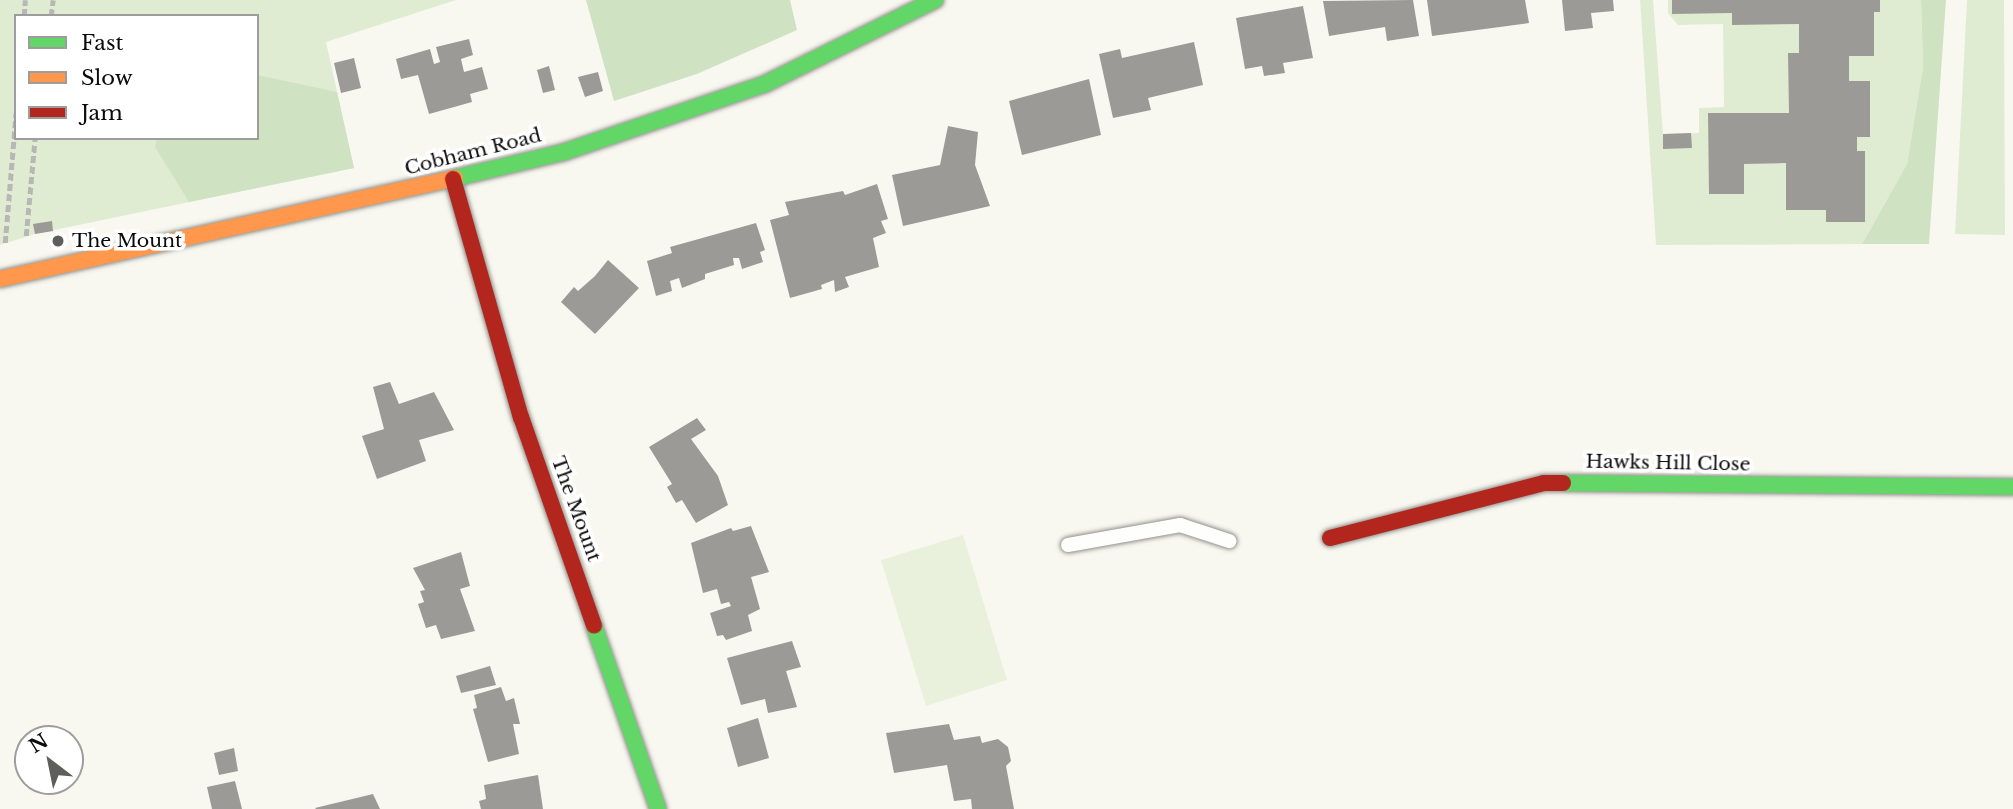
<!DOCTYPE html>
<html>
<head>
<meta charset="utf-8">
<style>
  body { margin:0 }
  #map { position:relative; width:2013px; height:809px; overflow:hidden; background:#f9f8f0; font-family:"Libre Baskerville",serif }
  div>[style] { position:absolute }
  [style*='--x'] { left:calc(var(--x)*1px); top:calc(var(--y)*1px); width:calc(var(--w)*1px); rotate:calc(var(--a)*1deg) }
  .green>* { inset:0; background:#dfecd2 }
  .forest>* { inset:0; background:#cfe3c2 }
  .pitch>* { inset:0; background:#e9f1dc }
  .building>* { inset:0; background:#9c9a96 }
  .path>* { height:4.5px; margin-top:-2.25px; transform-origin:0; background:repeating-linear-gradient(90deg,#b7b7b5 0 7px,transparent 0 10.5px) }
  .roads { filter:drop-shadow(0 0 2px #92928e) drop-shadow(0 0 2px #92928e) }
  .lane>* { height:14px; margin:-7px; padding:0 7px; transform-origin:7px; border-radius:7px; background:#fefefd }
  .fast>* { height:16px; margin:-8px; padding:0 8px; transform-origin:8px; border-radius:8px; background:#63d668 }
  .slow>* { height:16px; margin:-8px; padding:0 8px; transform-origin:8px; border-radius:8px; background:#ff974d }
  .jam>* { height:16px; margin:-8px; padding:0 8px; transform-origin:8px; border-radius:8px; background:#b3261e }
  .dots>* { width:19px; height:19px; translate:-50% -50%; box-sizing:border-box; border:4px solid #fff; border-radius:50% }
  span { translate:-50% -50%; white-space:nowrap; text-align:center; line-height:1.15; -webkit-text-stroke:7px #fff; paint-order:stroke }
  .street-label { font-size:19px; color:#0b0b0b }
  .poi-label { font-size:19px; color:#0b0b0b }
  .left { translate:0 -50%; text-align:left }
  .legend { position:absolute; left:14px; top:14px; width:245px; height:126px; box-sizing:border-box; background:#fff; border:2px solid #9d9d9d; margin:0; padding:9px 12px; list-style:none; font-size:21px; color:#0b0b0b }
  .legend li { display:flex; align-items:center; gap:14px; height:35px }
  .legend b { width:35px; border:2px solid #9d9d9d }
  .north { position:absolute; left:14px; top:725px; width:70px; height:70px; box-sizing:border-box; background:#fff; border:2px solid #9d9d9d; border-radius:50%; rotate:328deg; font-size:19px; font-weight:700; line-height:28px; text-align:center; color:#0b0b0b }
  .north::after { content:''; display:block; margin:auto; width:24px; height:32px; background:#5e5e5b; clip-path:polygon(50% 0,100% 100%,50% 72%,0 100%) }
</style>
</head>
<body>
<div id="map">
  <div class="green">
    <i style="clip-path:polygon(evenodd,0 0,456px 0,326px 42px,354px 168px,35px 234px,0 245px,0 0,16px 16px,257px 16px,257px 138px,16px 138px,16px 16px)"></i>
    <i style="clip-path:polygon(1640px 0,1653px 0,1663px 134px,1699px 133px,1699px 108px,1724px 107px,1723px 24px,1678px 25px,1668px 13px,1668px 0,1921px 0,1923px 67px,1907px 164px,1862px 244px,1656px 245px)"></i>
    <i style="clip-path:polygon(1967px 0,2004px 0,2005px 235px,1955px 234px)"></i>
  </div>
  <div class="forest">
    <i style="clip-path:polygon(586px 0,790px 0,797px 30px,697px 74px,614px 101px)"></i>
    <i style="clip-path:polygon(1921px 0,1946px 0,1929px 244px,1862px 244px,1907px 164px,1923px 67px)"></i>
    <i style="clip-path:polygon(257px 75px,337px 92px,354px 168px,189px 202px,155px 147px,157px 138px,257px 138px)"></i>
  </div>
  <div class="pitch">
    <i style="clip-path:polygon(963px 535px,1007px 680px,926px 706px,881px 560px)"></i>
  </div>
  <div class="building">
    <i style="clip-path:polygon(1413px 0,1419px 36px,1387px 41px,1385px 27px,1329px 36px,1323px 1px)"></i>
    <i style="clip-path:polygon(1427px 0,1525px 0,1529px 23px,1432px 36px)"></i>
    <i style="clip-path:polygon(1562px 0,1613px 0,1614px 11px,1591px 13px,1593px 28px,1565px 31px)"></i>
    <i style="clip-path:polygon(1672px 0,1880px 0,1880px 12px,1874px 12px,1874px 56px,1849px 56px,1849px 81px,1870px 81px,1870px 137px,1857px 137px,1857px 151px,1865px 151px,1865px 222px,1826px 222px,1826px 210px,1786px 210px,1786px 163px,1744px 164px,1744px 194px,1709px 194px,1708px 113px,1789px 113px,1788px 53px,1799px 53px,1799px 24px,1732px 25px,1732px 13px,1672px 14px)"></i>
    <i style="clip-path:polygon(1303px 6px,1313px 58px,1283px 63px,1285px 73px,1264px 76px,1262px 66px,1245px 69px,1236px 18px)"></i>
    <i style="clip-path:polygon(469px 39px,473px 55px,461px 59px,464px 72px,482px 67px,488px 89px,470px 94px,472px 102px,429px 114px,418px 75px,401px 79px,396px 59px,430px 49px,434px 64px,440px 62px,436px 47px)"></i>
    <i style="clip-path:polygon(1194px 42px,1203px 85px,1148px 98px,1151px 110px,1113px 118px,1099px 54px,1120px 49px,1122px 58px)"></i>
    <i style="clip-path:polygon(354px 58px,361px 88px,341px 93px,334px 63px)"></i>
    <i style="clip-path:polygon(549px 66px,555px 90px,543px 93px,537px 70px)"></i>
    <i style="clip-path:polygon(598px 72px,603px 91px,585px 97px,578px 77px)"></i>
    <i style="clip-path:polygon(1089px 79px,1101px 135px,1022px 155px,1009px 101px)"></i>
    <i style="clip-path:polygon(948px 126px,978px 132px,975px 165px,990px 206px,903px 226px,892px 175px,940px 165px)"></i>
    <i style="clip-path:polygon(1691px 133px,1692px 148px,1663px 149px,1663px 134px)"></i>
    <i style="clip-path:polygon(877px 184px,888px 219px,881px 221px,886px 233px,873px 238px,879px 267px,845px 277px,849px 287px,835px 292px,834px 280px,821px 285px,822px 289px,790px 298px,770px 220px,789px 215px,785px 202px,843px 191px,845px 195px)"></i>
    <i style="clip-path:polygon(52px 221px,53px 231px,35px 234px,33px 224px)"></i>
    <i style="clip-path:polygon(756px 223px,765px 250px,760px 252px,763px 262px,742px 269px,739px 258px,733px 258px,734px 265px,705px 274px,705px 279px,682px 288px,679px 278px,670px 281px,672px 291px,656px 296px,647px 261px,672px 253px,670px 247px)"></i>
    <i style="clip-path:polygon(608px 260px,639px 288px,595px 334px,561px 302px,574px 287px,578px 291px,595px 276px)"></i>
    <i style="clip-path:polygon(390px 382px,399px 404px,434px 392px,454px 430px,419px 440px,426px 461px,377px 479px,362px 436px,384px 429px,373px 387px)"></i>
    <i style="clip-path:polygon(697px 418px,706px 430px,691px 439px,718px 476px,728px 505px,696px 523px,682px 500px,676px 503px,667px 487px,672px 484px,649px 447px)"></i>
    <i style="clip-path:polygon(751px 526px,769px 572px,751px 577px,760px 609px,748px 615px,752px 631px,726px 640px,723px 635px,717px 636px,710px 613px,731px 606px,729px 602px,721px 604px,717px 589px,703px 593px,691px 543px,731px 528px,733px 531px)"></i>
    <i style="clip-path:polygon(461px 552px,470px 586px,460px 589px,475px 631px,441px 639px,436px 625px,426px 628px,418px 604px,424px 602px,420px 591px,425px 590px,413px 568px)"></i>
    <i style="clip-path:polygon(792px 641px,801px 667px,786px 671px,797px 707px,768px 713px,765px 699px,741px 705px,727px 658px)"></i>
    <i style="clip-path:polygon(490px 666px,496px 685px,461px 693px,456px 676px)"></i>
    <i style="clip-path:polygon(501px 687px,506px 701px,514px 698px,520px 724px,513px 724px,519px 754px,488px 762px,473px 709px,477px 708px,474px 695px)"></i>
    <i style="clip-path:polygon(758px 718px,769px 758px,738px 767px,727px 728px)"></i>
    <i style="clip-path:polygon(949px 724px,954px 740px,980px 736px,982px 743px,998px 739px,1008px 747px,1011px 761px,1006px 766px,1014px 809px,972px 809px,971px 799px,954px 801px,947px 765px,894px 773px,886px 733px)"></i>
    <i style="clip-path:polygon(234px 748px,238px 771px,219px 775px,214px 753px)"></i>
    <i style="clip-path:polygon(538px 775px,543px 809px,481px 809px,479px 801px,486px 799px,484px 785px)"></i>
    <i style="clip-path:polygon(235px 781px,242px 809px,212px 809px,207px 787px)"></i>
    <i style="clip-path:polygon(373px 794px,380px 809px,316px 809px,315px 808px)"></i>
  </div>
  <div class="path">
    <i style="--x:24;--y:16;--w:16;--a:-86"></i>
    <i style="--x:51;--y:16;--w:16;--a:-83"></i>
    <i style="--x:26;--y:236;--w:98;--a:-84.8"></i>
    <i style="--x:5;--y:243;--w:131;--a:-85.2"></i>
  </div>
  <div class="roads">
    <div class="lane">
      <i style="--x:1068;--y:545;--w:114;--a:-10.1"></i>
      <i style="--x:1180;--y:525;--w:52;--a:18.1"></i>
    </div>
    <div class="fast">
      <i style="--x:455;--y:178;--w:112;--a:-13.4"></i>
      <i style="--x:564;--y:152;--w:212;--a:-18.7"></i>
      <i style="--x:765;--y:84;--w:190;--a:-26.3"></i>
      <i style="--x:1563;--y:483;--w:450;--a:0.5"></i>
      <i style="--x:594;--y:626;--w:194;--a:70.7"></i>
    </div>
    <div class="slow">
      <i style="--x:0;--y:279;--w:466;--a:-12.5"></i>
    </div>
    <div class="jam">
      <i style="--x:453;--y:179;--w:248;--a:74.1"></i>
      <i style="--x:521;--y:417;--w:221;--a:70.7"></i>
      <i style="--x:1330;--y:538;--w:221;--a:-14.4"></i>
      <i style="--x:1544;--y:483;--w:19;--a:0"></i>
    </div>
  </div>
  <div class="dots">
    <i style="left:58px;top:241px;background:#5e5e5b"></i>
  </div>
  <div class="street-label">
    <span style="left:473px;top:152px;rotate:-14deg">Cobham Road</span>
    <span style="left:1668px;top:463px;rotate:1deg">Hawks Hill Close</span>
    <span style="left:576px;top:509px;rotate:70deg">The Mount</span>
  </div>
  <div class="poi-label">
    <span class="left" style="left:72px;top:241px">The Mount</span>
  </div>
  <ul class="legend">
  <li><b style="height:9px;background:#63d668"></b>Fast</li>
  <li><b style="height:9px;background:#ff974d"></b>Slow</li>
  <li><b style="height:9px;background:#b3261e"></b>Jam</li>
  </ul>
  <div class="north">N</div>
</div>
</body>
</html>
